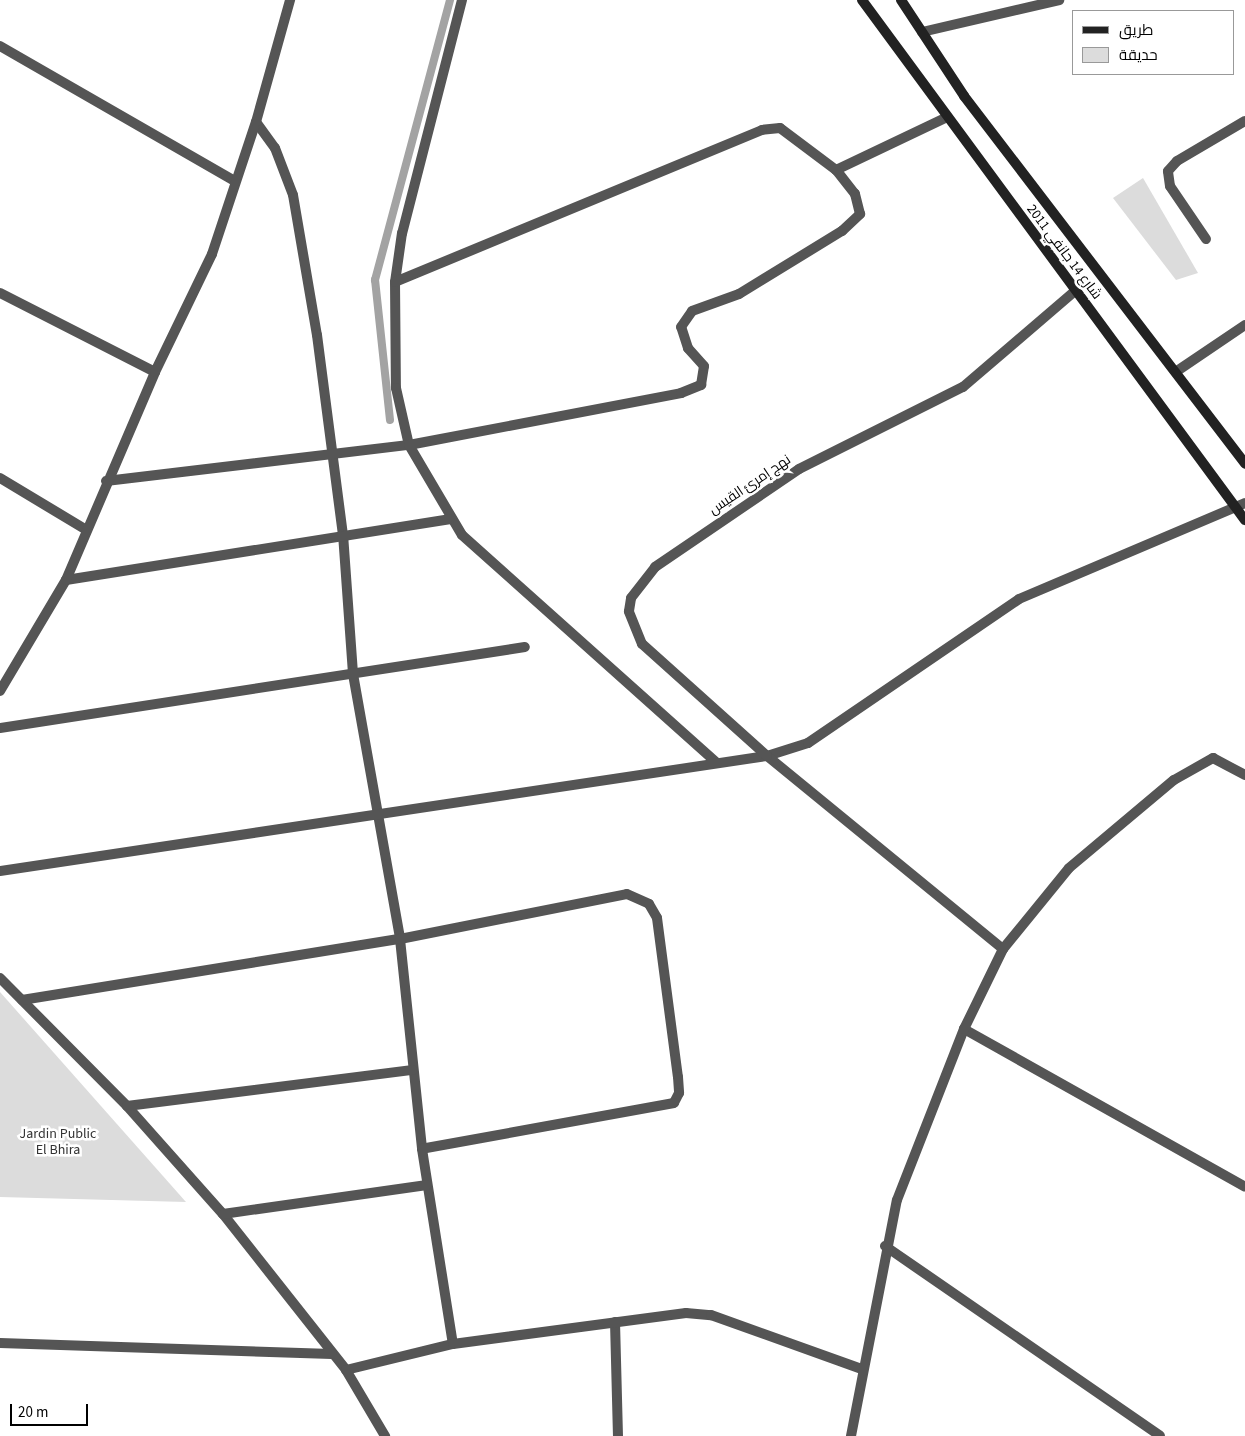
<!DOCTYPE html>
<html>
<head>
<meta charset="utf-8">
<style>
  body { margin:0 }
  #map { position:relative; width:1245px; height:1436px; overflow:hidden; background:#fff; font-family:"Source Sans 3",Cairo,sans-serif }
  div>[style] { position:absolute }
  [style*='--x'] { left:calc(var(--x)*1px); top:calc(var(--y)*1px); width:calc(var(--w)*1px); rotate:calc(var(--a)*1deg) }
  .green>* { inset:0; background:#dcdcdc }
  .stream>* { height:8px; margin:-4px; padding:0 4px; transform-origin:4px; border-radius:4px; background:#a3a3a3 }
  .minor>* { height:10px; margin:-5px; padding:0 5px; transform-origin:5px; border-radius:5px; background:#555 }
  .secondary>* { height:10px; margin:-5px; padding:0 5px; transform-origin:5px; border-radius:5px; background:#222 }
  span { translate:-50% -50%; white-space:nowrap; text-align:center; line-height:1.15; -webkit-text-stroke:5px #fff; paint-order:stroke }
  .street-label { font-size:14px; color:#000 }
  .park-label { font-size:14px; color:#333 }
  .legend { position:absolute; left:1072px; top:10px; width:162px; height:65px; box-sizing:border-box; background:#fff; border:1px solid #999; margin:0; padding:6px 9px; list-style:none; font-size:15px; color:#000 }
  .legend li { display:flex; align-items:center; gap:10px; height:25px }
  .legend b { width:25px; border:1px solid #999 }
  .scale { position:absolute; left:10px; top:1404px; width:78px; height:22px; box-sizing:border-box; border:2px solid #000; border-top:0; padding-left:6px; font-size:15px; line-height:18px; white-space:nowrap; color:#000; -webkit-text-stroke:4px #fff; paint-order:stroke }
</style>
</head>
<body>
<div id="map">
  <div class="green">
    <i style="clip-path:polygon(1143px 178px,1198px 273px,1176px 280px,1113px 198px)"></i>
    <i style="clip-path:polygon(0 992px,186px 1202px,0 1197px)"></i>
  </div>
  <div class="stream">
    <i style="--x:390;--y:420;--w:141;--a:-96.1"></i>
    <i style="--x:375;--y:280;--w:290;--a:-75"></i>
  </div>
  <div class="minor">
    <i style="--x:462;--y:0;--w:241;--a:104.4"></i>
    <i style="--x:402;--y:233;--w:49;--a:98.1"></i>
    <i style="--x:395;--y:282;--w:106;--a:89.5"></i>
    <i style="--x:396;--y:388;--w:58;--a:77.2"></i>
    <i style="--x:409;--y:445;--w:104;--a:59.5"></i>
    <i style="--x:462;--y:535;--w:342;--a:41.8"></i>
    <i style="--x:922;--y:32;--w:141;--a:-13.1"></i>
    <i style="--x:0;--y:46;--w:271;--a:29.9"></i>
    <i style="--x:256;--y:122;--w:32;--a:54"></i>
    <i style="--x:275;--y:148;--w:50;--a:69"></i>
    <i style="--x:293;--y:195;--w:142;--a:80.3"></i>
    <i style="--x:317;--y:335;--w:201;--a:82.6"></i>
    <i style="--x:343;--y:534;--w:140;--a:85.9"></i>
    <i style="--x:353;--y:674;--w:269;--a:79.9"></i>
    <i style="--x:400;--y:939;--w:211;--a:84"></i>
    <i style="--x:422;--y:1149;--w:197;--a:81"></i>
    <i style="--x:836;--y:170;--w:121;--a:-25.5"></i>
    <i style="--x:1206;--y:239;--w:64;--a:-124.2"></i>
    <i style="--x:1170;--y:186;--w:15;--a:-98"></i>
    <i style="--x:1168;--y:171;--w:13;--a:-48"></i>
    <i style="--x:1177;--y:161;--w:79;--a:-30.5"></i>
    <i style="--x:0;--y:293;--w:174;--a:27"></i>
    <i style="--x:1177;--y:371;--w:82;--a:-34.1"></i>
    <i style="--x:0;--y:478;--w:99;--a:31"></i>
    <i style="--x:106;--y:481;--w:305;--a:-6.8"></i>
    <i style="--x:409;--y:445;--w:277;--a:-10.8"></i>
    <i style="--x:681;--y:393;--w:22;--a:-22"></i>
    <i style="--x:701;--y:385;--w:19;--a:-81"></i>
    <i style="--x:704;--y:366;--w:24;--a:-132"></i>
    <i style="--x:688;--y:348;--w:22;--a:-108"></i>
    <i style="--x:681;--y:327;--w:19;--a:-55"></i>
    <i style="--x:692;--y:311;--w:50;--a:-19.9"></i>
    <i style="--x:739;--y:294;--w:121;--a:-31.5"></i>
    <i style="--x:842;--y:231;--w:25;--a:-43"></i>
    <i style="--x:860;--y:214;--w:21;--a:-104"></i>
    <i style="--x:855;--y:194;--w:31;--a:-128"></i>
    <i style="--x:836;--y:170;--w:70;--a:-143.1"></i>
    <i style="--x:780;--y:128;--w:18;--a:174"></i>
    <i style="--x:762;--y:130;--w:397;--a:157.5"></i>
    <i style="--x:66;--y:580;--w:388;--a:-9"></i>
    <i style="--x:0;--y:691;--w:129;--a:-59.3"></i>
    <i style="--x:66;--y:580;--w:226;--a:-66.8"></i>
    <i style="--x:155;--y:372;--w:131;--a:-64.2"></i>
    <i style="--x:212;--y:254;--w:139;--a:-71.6"></i>
    <i style="--x:256;--y:122;--w:127;--a:-74.4"></i>
    <i style="--x:0;--y:728;--w:531;--a:-8.77"></i>
    <i style="--x:0;--y:871;--w:776;--a:-8.53"></i>
    <i style="--x:767;--y:756;--w:43;--a:-17.6"></i>
    <i style="--x:808;--y:743;--w:255;--a:-34.3"></i>
    <i style="--x:1019;--y:599;--w:246;--a:-23"></i>
    <i style="--x:1003;--y:949;--w:305;--a:-140.7"></i>
    <i style="--x:767;--y:756;--w:168;--a:-138.1"></i>
    <i style="--x:642;--y:644;--w:35;--a:-112"></i>
    <i style="--x:629;--y:611;--w:13;--a:-81"></i>
    <i style="--x:631;--y:598;--w:39;--a:-52"></i>
    <i style="--x:655;--y:567;--w:174;--a:-34.2"></i>
    <i style="--x:799;--y:469;--w:183;--a:-26.6"></i>
    <i style="--x:963;--y:387;--w:149;--a:-40.6"></i>
    <i style="--x:0;--y:978;--w:180;--a:45.2"></i>
    <i style="--x:127;--y:1106;--w:144;--a:48.4"></i>
    <i style="--x:223;--y:1214;--w:199;--a:51.7"></i>
    <i style="--x:346;--y:1370;--w:77;--a:59.4"></i>
    <i style="--x:22;--y:1000;--w:383;--a:-9.2"></i>
    <i style="--x:400;--y:939;--w:231;--a:-11.2"></i>
    <i style="--x:627;--y:894;--w:24;--a:24"></i>
    <i style="--x:649;--y:904;--w:16;--a:60"></i>
    <i style="--x:657;--y:918;--w:160;--a:82.5"></i>
    <i style="--x:678;--y:1077;--w:16;--a:86"></i>
    <i style="--x:679;--y:1093;--w:11;--a:117"></i>
    <i style="--x:674;--y:1103;--w:256;--a:169.7"></i>
    <i style="--x:964;--y:1029;--w:322;--a:29.3"></i>
    <i style="--x:127;--y:1106;--w:288;--a:-7.2"></i>
    <i style="--x:223;--y:1214;--w:206;--a:-8.1"></i>
    <i style="--x:885;--y:1246;--w:334;--a:34.6"></i>
    <i style="--x:615;--y:1322;--w:114;--a:88.5"></i>
    <i style="--x:0;--y:1343;--w:332;--a:1.9"></i>
    <i style="--x:346;--y:1370;--w:110;--a:-13.7"></i>
    <i style="--x:453;--y:1344;--w:235;--a:-7.6"></i>
    <i style="--x:686;--y:1313;--w:25;--a:5"></i>
    <i style="--x:711;--y:1315;--w:160;--a:19.7"></i>
    <i style="--x:851;--y:1436;--w:240;--a:-79"></i>
    <i style="--x:897;--y:1200;--w:184;--a:-68.6"></i>
    <i style="--x:964;--y:1029;--w:89;--a:-64"></i>
    <i style="--x:1003;--y:949;--w:104;--a:-50.8"></i>
    <i style="--x:1069;--y:868;--w:137;--a:-40"></i>
    <i style="--x:1174;--y:780;--w:45;--a:-29.4"></i>
    <i style="--x:1213;--y:758;--w:36;--a:28"></i>
  </div>
  <div class="secondary">
    <i style="--x:862;--y:0;--w:646;--a:53.63"></i>
    <i style="--x:901;--y:0;--w:115;--a:56.7"></i>
    <i style="--x:964;--y:96;--w:463;--a:52.6"></i>
  </div>
  <div class="street-label">
    <span style="left:1064px;top:252px;rotate:53deg">شارع 14 جانفي 2011</span>
    <span style="left:750px;top:485px;rotate:-34deg">نهج إمرئ القيس</span>
  </div>
  <div class="park-label">
    <span style="left:58px;top:1142px">Jardin Public<br>El Bhira</span>
  </div>
  <ul class="legend">
  <li><b style="height:6px;background:#222"></b>طريق</li>
  <li><b style="height:14px;background:#dcdcdc"></b>حديقة</li>
  </ul>
  <div class="scale">20 m</div>
</div>
</body>
</html>
